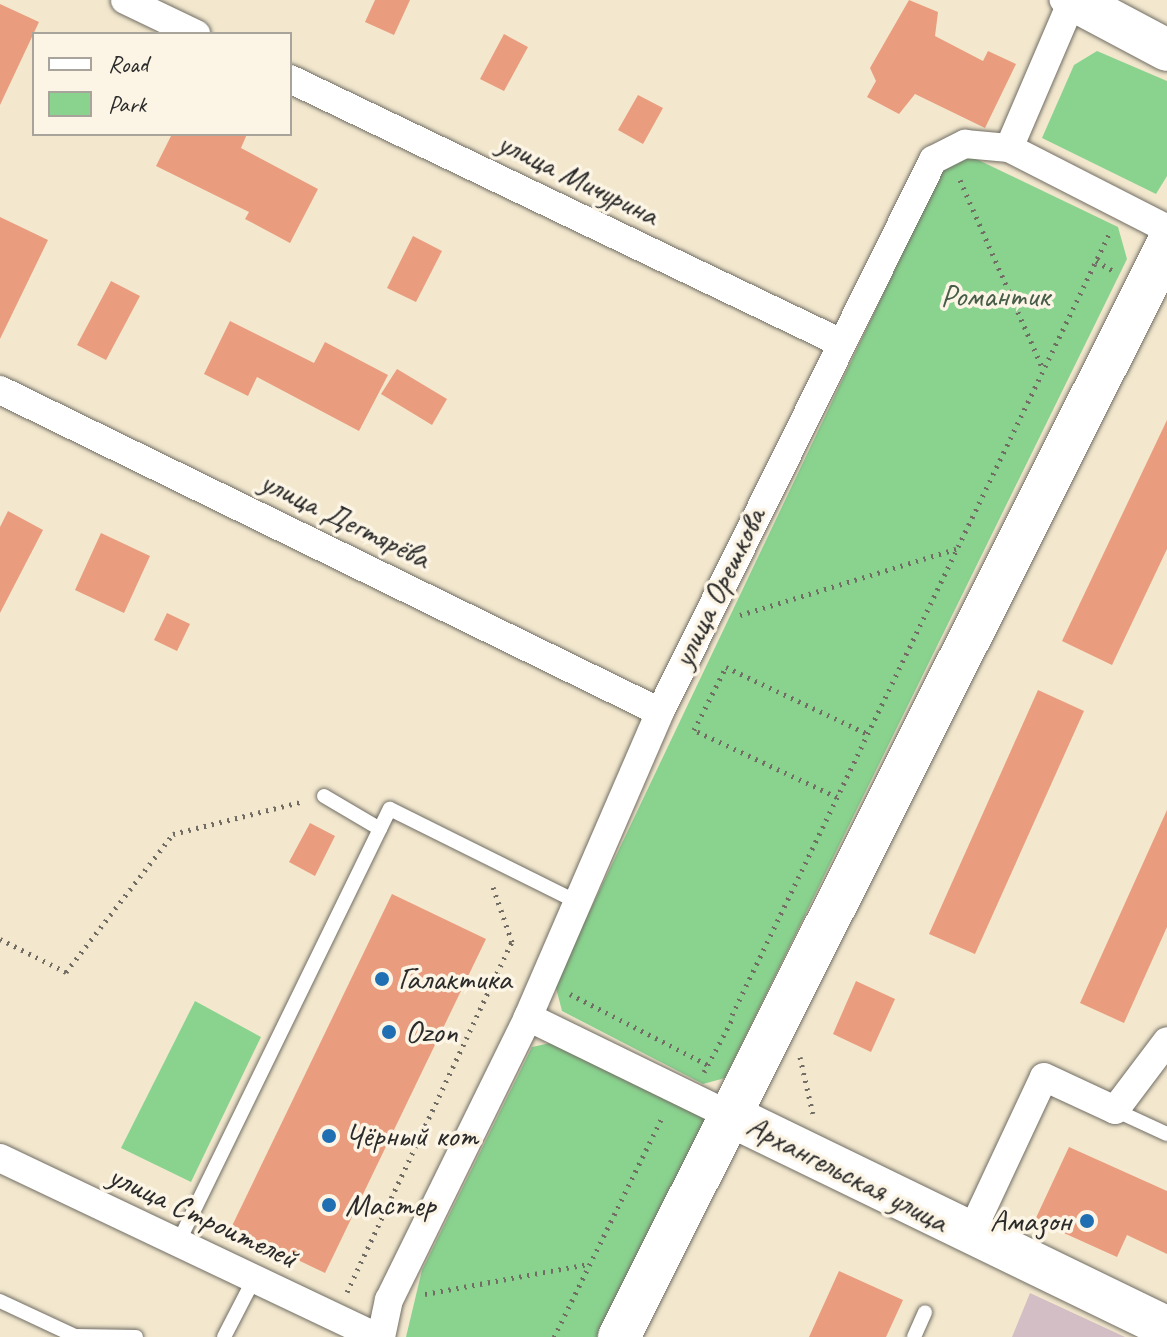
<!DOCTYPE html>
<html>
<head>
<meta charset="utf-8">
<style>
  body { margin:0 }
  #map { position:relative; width:1167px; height:1337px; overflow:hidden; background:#f3e8ce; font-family:Caveat,sans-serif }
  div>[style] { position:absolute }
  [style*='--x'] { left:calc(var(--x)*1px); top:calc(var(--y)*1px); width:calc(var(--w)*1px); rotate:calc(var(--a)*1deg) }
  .industrial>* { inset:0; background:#d2bec4 }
  .green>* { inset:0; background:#8ad38f }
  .building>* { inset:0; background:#ea9c7e }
  .path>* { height:5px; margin-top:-2.5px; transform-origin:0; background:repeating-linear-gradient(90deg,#716d64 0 2px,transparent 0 8px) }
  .roads { filter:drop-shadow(0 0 2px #716d64) drop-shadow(0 0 2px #716d64) }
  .lane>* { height:14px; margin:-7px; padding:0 7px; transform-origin:7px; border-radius:7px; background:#fff }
  .street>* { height:28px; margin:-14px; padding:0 14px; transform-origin:14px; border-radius:14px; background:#fff }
  .secondary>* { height:42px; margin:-21px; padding:0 21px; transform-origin:21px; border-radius:21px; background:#fff }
  .dots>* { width:22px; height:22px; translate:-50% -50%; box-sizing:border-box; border:4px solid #fcf5e5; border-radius:50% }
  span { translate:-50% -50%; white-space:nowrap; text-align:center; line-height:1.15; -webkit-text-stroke:7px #fcf5e5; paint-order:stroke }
  .street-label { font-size:32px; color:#2b2b2b }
  .park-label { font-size:32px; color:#485d49 }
  .poi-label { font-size:32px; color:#2b2b2b }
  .left { translate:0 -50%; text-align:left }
  .right { translate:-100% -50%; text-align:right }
  .legend { position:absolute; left:32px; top:32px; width:260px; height:104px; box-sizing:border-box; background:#fcf5e5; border:2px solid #a8a49b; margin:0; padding:10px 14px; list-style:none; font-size:24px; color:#2b2b2b }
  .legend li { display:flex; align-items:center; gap:16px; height:40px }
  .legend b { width:40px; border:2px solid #a8a49b }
</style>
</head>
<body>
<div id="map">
  <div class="industrial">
    <i style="clip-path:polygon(1030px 1293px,1125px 1337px,1012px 1337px)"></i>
  </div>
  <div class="green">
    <i style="clip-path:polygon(1097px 51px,1167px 81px,1167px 176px,1156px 194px,1042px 138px,1074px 65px)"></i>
    <i style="clip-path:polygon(972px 157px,1118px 227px,1127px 259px,725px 1078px,703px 1084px,562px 1011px,555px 984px,945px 164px)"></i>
    <i style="clip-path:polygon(195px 1001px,261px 1037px,191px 1182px,121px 1148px)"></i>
    <i style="clip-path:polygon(555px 1042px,706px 1117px,597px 1337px,406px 1337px,422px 1270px,532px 1047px)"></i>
  </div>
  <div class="building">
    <i style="clip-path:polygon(375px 0,410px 0,394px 35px,365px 22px)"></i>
    <i style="clip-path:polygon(909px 0,938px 12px,935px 36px,983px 61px,988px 51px,1016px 64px,985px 128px,915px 94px,899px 114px,867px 97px,876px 81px,870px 68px)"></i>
    <i style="clip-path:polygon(0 4px,39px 22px,0 105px)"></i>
    <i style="clip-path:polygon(504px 34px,528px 47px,504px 91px,480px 79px)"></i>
    <i style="clip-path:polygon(638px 95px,663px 108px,643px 144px,618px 130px)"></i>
    <i style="clip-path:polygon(172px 134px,247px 134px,241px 148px,318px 189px,290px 243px,245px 219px,249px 212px,156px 166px)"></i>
    <i style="clip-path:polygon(0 217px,48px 240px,0 339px)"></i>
    <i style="clip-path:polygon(413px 236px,442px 251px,416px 302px,387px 288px)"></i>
    <i style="clip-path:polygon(111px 281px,140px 296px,106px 360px,77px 345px)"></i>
    <i style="clip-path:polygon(230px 321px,314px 363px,325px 342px,388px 375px,359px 431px,257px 377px,248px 396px,204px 374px)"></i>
    <i style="clip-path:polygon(397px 369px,447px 399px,432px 425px,381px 394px)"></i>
    <i style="clip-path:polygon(1167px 420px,1167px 549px,1112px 665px,1062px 641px)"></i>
    <i style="clip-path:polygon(8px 511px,43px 530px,0 613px,0 527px)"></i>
    <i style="clip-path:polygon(101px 533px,150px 556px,124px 613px,75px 590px)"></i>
    <i style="clip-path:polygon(167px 613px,190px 624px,177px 651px,154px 640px)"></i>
    <i style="clip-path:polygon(1038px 690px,1084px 711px,975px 954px,929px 934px)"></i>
    <i style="clip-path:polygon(1167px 810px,1167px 927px,1124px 1023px,1080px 1003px)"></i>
    <i style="clip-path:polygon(310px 823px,335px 836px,315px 876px,289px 862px)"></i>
    <i style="clip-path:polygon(392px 894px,486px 939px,325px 1273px,231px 1228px)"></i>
    <i style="clip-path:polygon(856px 981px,895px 999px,871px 1052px,833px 1034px)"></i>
    <i style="clip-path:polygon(1069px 1147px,1167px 1191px,1167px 1254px,1127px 1235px,1117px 1257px,1035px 1220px)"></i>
    <i style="clip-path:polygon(839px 1271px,903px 1300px,886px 1337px,809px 1337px)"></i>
  </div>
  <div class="path">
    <i style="--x:960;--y:180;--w:206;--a:66.3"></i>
    <i style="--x:1096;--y:261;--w:20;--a:30"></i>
    <i style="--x:740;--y:615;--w:226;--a:-17"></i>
    <i style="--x:837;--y:797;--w:158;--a:-154.9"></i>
    <i style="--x:694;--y:730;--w:71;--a:-63.1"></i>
    <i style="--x:726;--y:667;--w:157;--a:25.3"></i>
    <i style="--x:0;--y:939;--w:74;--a:26.6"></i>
    <i style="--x:66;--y:972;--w:175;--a:-52.2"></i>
    <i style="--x:173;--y:834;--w:135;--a:-14.1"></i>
    <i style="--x:570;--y:994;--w:155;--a:27.2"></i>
    <i style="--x:732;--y:1015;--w:872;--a:-64.23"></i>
    <i style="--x:800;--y:1057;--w:58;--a:77.2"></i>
    <i style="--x:704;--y:1072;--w:64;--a:-61.8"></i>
    <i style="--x:347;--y:1292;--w:387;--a:-64.8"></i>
    <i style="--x:512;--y:942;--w:58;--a:-109.1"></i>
    <i style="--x:425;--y:1294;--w:167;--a:-10.4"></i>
    <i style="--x:554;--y:1337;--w:247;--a:-63.8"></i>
  </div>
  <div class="roads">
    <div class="lane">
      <i style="--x:324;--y:796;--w:65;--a:30.5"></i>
      <i style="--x:1115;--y:1110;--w:57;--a:24.8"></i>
      <i style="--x:178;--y:1243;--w:483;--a:-64"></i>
      <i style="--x:390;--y:809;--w:211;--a:26.4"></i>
      <i style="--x:0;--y:1301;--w:83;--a:25"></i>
      <i style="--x:75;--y:1336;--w:61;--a:0.9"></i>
      <i style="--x:224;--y:1337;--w:65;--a:-62.7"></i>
      <i style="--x:914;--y:1337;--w:27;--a:-66"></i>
    </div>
    <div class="street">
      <i style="--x:125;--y:0;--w:79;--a:25.6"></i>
      <i style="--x:290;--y:79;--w:607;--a:25.59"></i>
      <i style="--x:1009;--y:148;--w:158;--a:-66.8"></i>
      <i style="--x:1071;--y:3;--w:8;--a:-157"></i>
      <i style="--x:0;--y:390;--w:734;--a:26.01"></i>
      <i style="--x:528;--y:1017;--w:224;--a:26"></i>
      <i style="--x:0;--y:1158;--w:417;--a:25.4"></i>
      <i style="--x:970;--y:1235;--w:174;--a:-64.9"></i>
      <i style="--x:1044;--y:1077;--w:78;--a:24.9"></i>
      <i style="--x:1115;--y:1110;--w:86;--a:-53"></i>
      <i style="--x:381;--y:1337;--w:38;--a:-78"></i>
      <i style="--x:389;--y:1300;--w:315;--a:-63.8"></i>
      <i style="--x:528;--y:1017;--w:332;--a:-66.6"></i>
      <i style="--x:660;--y:712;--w:616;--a:-63.68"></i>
      <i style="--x:933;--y:160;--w:36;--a:-27"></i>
      <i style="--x:965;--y:144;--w:44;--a:5.2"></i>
      <i style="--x:1009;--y:148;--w:178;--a:27.1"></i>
    </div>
    <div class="secondary">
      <i style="--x:1073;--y:0;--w:106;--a:28"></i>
      <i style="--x:729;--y:1115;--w:487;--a:25.9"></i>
      <i style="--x:619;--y:1337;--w:1222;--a:-63.35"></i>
    </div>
  </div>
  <div class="dots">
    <i style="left:382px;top:979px;background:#1f6fb2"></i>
    <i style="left:389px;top:1032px;background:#1f6fb2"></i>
    <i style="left:329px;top:1136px;background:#1f6fb2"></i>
    <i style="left:329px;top:1205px;background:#1f6fb2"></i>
    <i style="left:1087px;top:1221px;background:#1f6fb2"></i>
  </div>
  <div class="street-label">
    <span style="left:578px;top:179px;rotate:26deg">улица Мичурина</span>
    <span style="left:345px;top:520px;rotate:26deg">улица Дегтярёва</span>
    <span style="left:719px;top:588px;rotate:-64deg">улица Орешкова</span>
    <span style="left:847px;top:1174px;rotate:27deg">Архангельская улица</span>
    <span style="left:203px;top:1217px;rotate:25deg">улица Строителей</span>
  </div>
  <div class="park-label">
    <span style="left:995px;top:296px">Романтик</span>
  </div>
  <div class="poi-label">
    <span class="left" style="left:398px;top:979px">Галактика</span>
    <span class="left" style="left:405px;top:1032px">Ozon</span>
    <span class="left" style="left:345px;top:1136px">Чёрный кот</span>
    <span class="left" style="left:345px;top:1205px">Мастер</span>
    <span class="right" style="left:1071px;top:1221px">Амазон</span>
  </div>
  <ul class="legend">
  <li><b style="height:10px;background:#fff"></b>Road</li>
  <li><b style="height:22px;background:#8ad38f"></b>Park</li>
  </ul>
</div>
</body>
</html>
